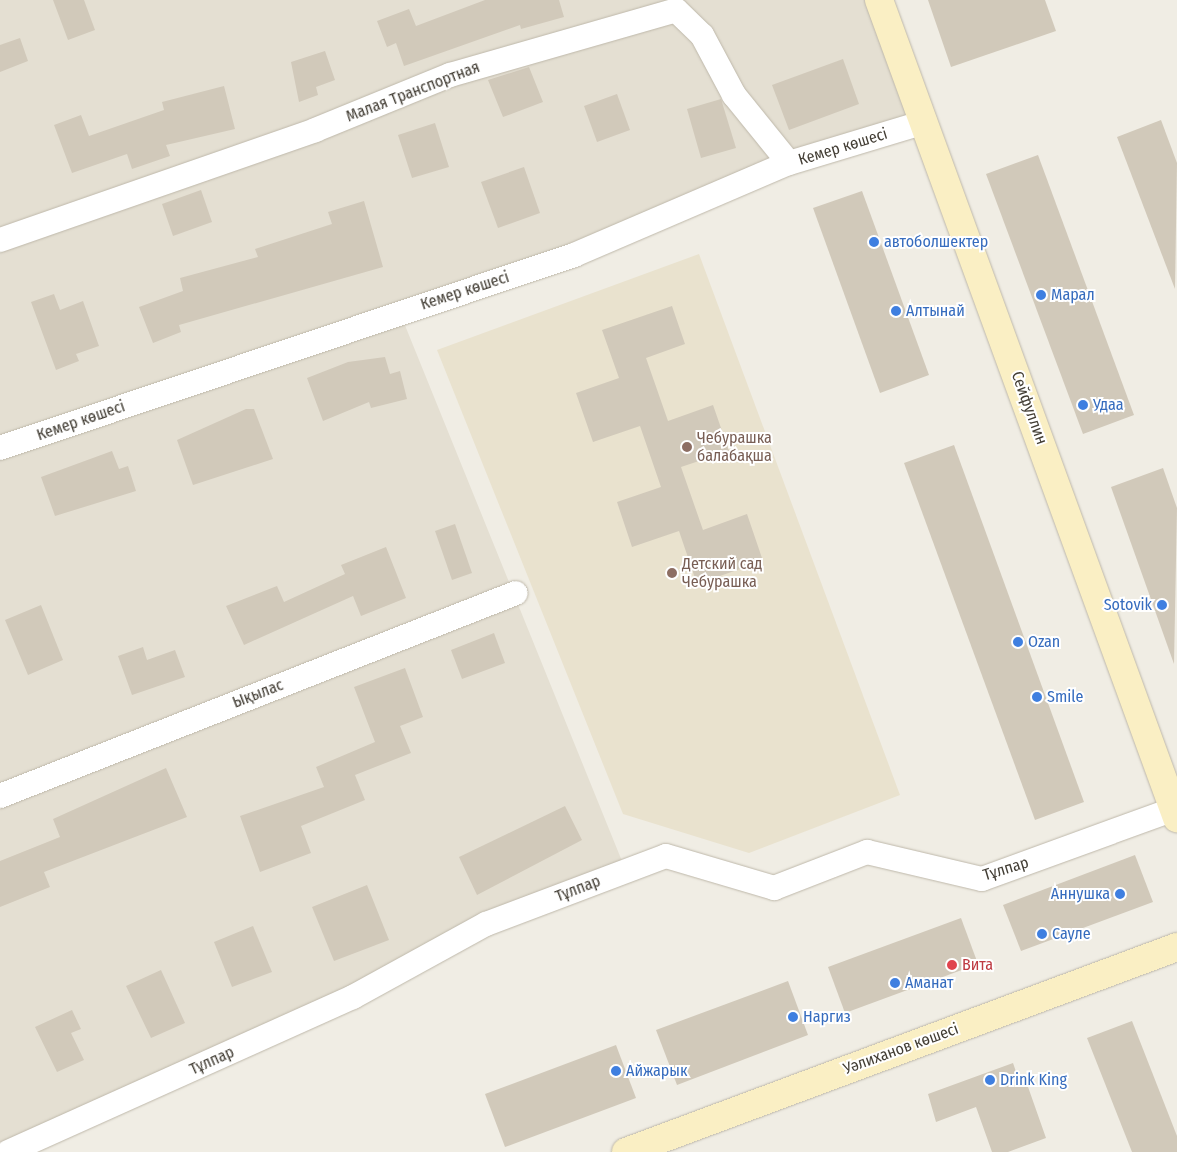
<!DOCTYPE html>
<html>
<head>
<meta charset="utf-8">
<style>
  body { margin:0 }
  #map { position:relative; width:1177px; height:1152px; overflow:hidden; background:#f0ede4; font-family:"Fira Sans Condensed",sans-serif }
  div>[style] { position:absolute }
  [style*='--x'] { left:calc(var(--x)*1px); top:calc(var(--y)*1px); width:calc(var(--w)*1px); rotate:calc(var(--a)*1deg) }
  .residential>* { inset:0; background:#e4dfd2 }
  .education>* { inset:0; background:#e9e2ce }
  .building>* { inset:0; background:#d1c9ba }
  .roads { filter:drop-shadow(0 0 1px #beb8aa) drop-shadow(0 0 1px #beb8aa) }
  .street>* { height:24px; margin:-12px; padding:0 12px; transform-origin:12px; border-radius:12px; background:#fff }
  .secondary>* { height:28px; margin:-14px; padding:0 14px; transform-origin:14px; border-radius:14px; background:#faefc4 }
  .dots>* { width:14px; height:14px; translate:-50% -50%; box-sizing:border-box; border:2px solid #fff; border-radius:50% }
  span { translate:-50% -50%; white-space:nowrap; text-align:center; line-height:1.15; -webkit-text-stroke:4px #fff; paint-order:stroke }
  .street-label { font-size:16px; color:#423d34 }
  .shop-label { font-size:16px; color:#366cbe }
  .left { translate:0 -50%; text-align:left }
  .right { translate:-100% -50%; text-align:right }
  .education-label { font-size:16px; color:#785e54 }
  .health-label { font-size:16px; color:#be3a42 }
</style>
</head>
<body>
<div id="map">
  <div class="residential">
    <i style="clip-path:polygon(0 0,879px 0,925px 122px,400px 313px,626px 871px,0 1148px)"></i>
  </div>
  <div class="education">
    <i style="clip-path:polygon(699px 254px,900px 795px,749px 853px,623px 814px,437px 350px)"></i>
  </div>
  <div class="building">
    <i style="clip-path:polygon(53px 0,84px 0,95px 30px,68px 40px)"></i>
    <i style="clip-path:polygon(485px 0,559px 0,564px 17px,521px 29px,520px 25px,404px 66px,396px 43px,387px 47px,377px 21px,409px 9px,416px 26px)"></i>
    <i style="clip-path:polygon(928px 0,1045px 0,1056px 31px,951px 67px)"></i>
    <i style="clip-path:polygon(20px 38px,28px 61px,0 72px,0 45px)"></i>
    <i style="clip-path:polygon(325px 51px,335px 80px,316px 87px,318px 95px,299px 102px,291px 62px)"></i>
    <i style="clip-path:polygon(843px 59px,859px 104px,789px 130px,772px 85px)"></i>
    <i style="clip-path:polygon(529px 67px,543px 102px,503px 117px,488px 80px)"></i>
    <i style="clip-path:polygon(224px 86px,235px 129px,166px 145px,170px 156px,132px 169px,127px 154px,72px 173px,54px 125px,81px 115px,89px 136px,164px 110px,162px 102px)"></i>
    <i style="clip-path:polygon(617px 94px,630px 130px,597px 142px,584px 106px)"></i>
    <i style="clip-path:polygon(721px 99px,736px 148px,701px 158px,687px 109px)"></i>
    <i style="clip-path:polygon(1161px 120px,1177px 163px,1175px 289px,1117px 137px)"></i>
    <i style="clip-path:polygon(435px 123px,449px 167px,412px 178px,398px 135px)"></i>
    <i style="clip-path:polygon(1038px 155px,1134px 415px,1083px 434px,986px 174px)"></i>
    <i style="clip-path:polygon(524px 167px,540px 213px,498px 228px,481px 182px)"></i>
    <i style="clip-path:polygon(201px 190px,212px 222px,173px 236px,162px 204px)"></i>
    <i style="clip-path:polygon(862px 191px,929px 375px,880px 393px,813px 208px)"></i>
    <i style="clip-path:polygon(364px 201px,383px 267px,179px 325px,181px 332px,153px 343px,139px 307px,183px 291px,180px 278px,258px 257px,255px 249px,332px 224px,328px 212px)"></i>
    <i style="clip-path:polygon(54px 294px,60px 310px,83px 301px,99px 346px,76px 354px,79px 361px,56px 370px,31px 302px)"></i>
    <i style="clip-path:polygon(672px 306px,685px 344px,646px 358px,668px 421px,713px 405px,729px 451px,681px 467px,703px 530px,747px 514px,763px 561px,697px 584px,679px 531px,632px 547px,617px 502px,661px 487px,640px 426px,593px 442px,576px 393px,619px 378px,602px 330px)"></i>
    <i style="clip-path:polygon(385px 357px,390px 374px,400px 371px,407px 399px,371px 408px,369px 402px,323px 421px,307px 378px,348px 362px)"></i>
    <i style="clip-path:polygon(246px 409px,254px 409px,273px 459px,193px 485px,177px 440px)"></i>
    <i style="clip-path:polygon(954px 445px,1084px 802px,1035px 820px,904px 463px)"></i>
    <i style="clip-path:polygon(112px 451px,119px 469px,128px 466px,136px 491px,55px 516px,41px 477px)"></i>
    <i style="clip-path:polygon(1163px 468px,1177px 508px,1174px 664px,1111px 487px)"></i>
    <i style="clip-path:polygon(455px 524px,472px 573px,452px 580px,435px 531px)"></i>
    <i style="clip-path:polygon(386px 547px,406px 598px,361px 616px,353px 596px,244px 645px,226px 606px,277px 586px,284px 602px,345px 574px,341px 565px)"></i>
    <i style="clip-path:polygon(41px 605px,63px 660px,28px 675px,5px 620px)"></i>
    <i style="clip-path:polygon(494px 633px,505px 663px,462px 679px,451px 650px)"></i>
    <i style="clip-path:polygon(143px 647px,147px 660px,175px 650px,185px 677px,132px 695px,118px 656px)"></i>
    <i style="clip-path:polygon(405px 668px,423px 717px,400px 726px,411px 753px,355px 775px,365px 800px,301px 826px,311px 853px,260px 872px,240px 816px,324px 787px,316px 767px,375px 742px,354px 687px)"></i>
    <i style="clip-path:polygon(166px 768px,187px 817px,44px 872px,50px 887px,0 907px,0 861px,60px 837px,53px 819px)"></i>
    <i style="clip-path:polygon(565px 806px,582px 840px,477px 895px,459px 857px)"></i>
    <i style="clip-path:polygon(1135px 855px,1153px 902px,1021px 951px,1003px 905px)"></i>
    <i style="clip-path:polygon(367px 885px,389px 940px,334px 961px,312px 907px)"></i>
    <i style="clip-path:polygon(961px 918px,978px 964px,845px 1013px,828px 967px)"></i>
    <i style="clip-path:polygon(253px 926px,272px 972px,232px 987px,214px 942px)"></i>
    <i style="clip-path:polygon(161px 970px,185px 1023px,151px 1038px,126px 986px)"></i>
    <i style="clip-path:polygon(788px 981px,808px 1035px,677px 1085px,656px 1030px)"></i>
    <i style="clip-path:polygon(72px 1010px,81px 1029px,71px 1033px,84px 1060px,57px 1072px,35px 1027px)"></i>
    <i style="clip-path:polygon(1132px 1021px,1177px 1136px,1177px 1152px,1132px 1152px,1087px 1038px)"></i>
    <i style="clip-path:polygon(616px 1045px,636px 1098px,505px 1147px,485px 1094px)"></i>
    <i style="clip-path:polygon(1013px 1063px,1021px 1086px,1027px 1084px,1046px 1138px,1008px 1152px,992px 1152px,976px 1107px,936px 1122px,928px 1094px)"></i>
  </div>
  <div class="roads">
    <div class="street">
      <i style="--x:0;--y:240;--w:334;--a:-19.2"></i>
      <i style="--x:315;--y:130;--w:146;--a:-22.2"></i>
      <i style="--x:450;--y:75;--w:235;--a:-16"></i>
      <i style="--x:676;--y:10;--w:36;--a:44"></i>
      <i style="--x:702;--y:35;--w:68;--a:61.9"></i>
      <i style="--x:734;--y:95;--w:87;--a:51"></i>
      <i style="--x:0;--y:448;--w:606;--a:-18.58"></i>
      <i style="--x:574;--y:255;--w:234;--a:-23.2"></i>
      <i style="--x:789;--y:163;--w:142;--a:-16.8"></i>
      <i style="--x:0;--y:796;--w:554;--a:-21.48"></i>
      <i style="--x:8;--y:1152;--w:378;--a:-24.2"></i>
      <i style="--x:353;--y:997;--w:152;--a:-28.8"></i>
      <i style="--x:486;--y:924;--w:192;--a:-20.7"></i>
      <i style="--x:666;--y:856;--w:113;--a:16.5"></i>
      <i style="--x:774;--y:888;--w:100;--a:-21.2"></i>
      <i style="--x:867;--y:852;--w:118;--a:13.2"></i>
      <i style="--x:982;--y:879;--w:204;--a:-20"></i>
    </div>
    <div class="secondary">
      <i style="--x:879;--y:0;--w:871;--a:69.98"></i>
      <i style="--x:626;--y:1152;--w:588;--a:-20.41"></i>
    </div>
  </div>
  <div class="dots">
    <i style="left:874px;top:242px;background:#3f7fe0"></i>
    <i style="left:1041px;top:295px;background:#3f7fe0"></i>
    <i style="left:896px;top:311px;background:#3f7fe0"></i>
    <i style="left:1083px;top:405px;background:#3f7fe0"></i>
    <i style="left:687px;top:447px;background:#8d6e63"></i>
    <i style="left:672px;top:573px;background:#8d6e63"></i>
    <i style="left:1162px;top:605px;background:#3f7fe0"></i>
    <i style="left:1018px;top:642px;background:#3f7fe0"></i>
    <i style="left:1037px;top:697px;background:#3f7fe0"></i>
    <i style="left:1120px;top:894px;background:#3f7fe0"></i>
    <i style="left:1042px;top:934px;background:#3f7fe0"></i>
    <i style="left:952px;top:965px;background:#e0444e"></i>
    <i style="left:895px;top:983px;background:#3f7fe0"></i>
    <i style="left:793px;top:1017px;background:#3f7fe0"></i>
    <i style="left:616px;top:1071px;background:#3f7fe0"></i>
    <i style="left:990px;top:1080px;background:#3f7fe0"></i>
  </div>
  <div class="street-label">
    <span style="left:413px;top:92px;rotate:-21deg">Малая Транспортная</span>
    <span style="left:843px;top:147px;rotate:-17deg">Кемер көшесі</span>
    <span style="left:465px;top:291px;rotate:-18deg">Кемер көшесі</span>
    <span style="left:1029px;top:408px;rotate:70deg">Сейфуллин</span>
    <span style="left:81px;top:421px;rotate:-19deg">Кемер көшесі</span>
    <span style="left:258px;top:694px;rotate:-21deg">Ықылас</span>
    <span style="left:1006px;top:869px;rotate:-17deg">Тұлпар</span>
    <span style="left:578px;top:889px;rotate:-21deg">Тұлпар</span>
    <span style="left:901px;top:1049px;rotate:-20deg">Уәлиханов көшесі</span>
    <span style="left:212px;top:1061px;rotate:-24deg">Тұлпар</span>
  </div>
  <div class="shop-label">
    <span class="left" style="left:884px;top:242px">автоболшектер</span>
    <span class="left" style="left:1051px;top:295px">Марал</span>
    <span class="left" style="left:906px;top:311px">Алтынай</span>
    <span class="left" style="left:1093px;top:405px">Удаа</span>
    <span class="right" style="left:1152px;top:605px">Sotovik</span>
    <span class="left" style="left:1028px;top:642px">Ozan</span>
    <span class="left" style="left:1047px;top:697px">Smile</span>
    <span class="right" style="left:1110px;top:894px">Аннушка</span>
    <span class="left" style="left:1052px;top:934px">Сауле</span>
    <span class="left" style="left:905px;top:983px">Аманат</span>
    <span class="left" style="left:803px;top:1017px">Наргиз</span>
    <span class="left" style="left:626px;top:1071px">Айжарык</span>
    <span class="left" style="left:1000px;top:1080px">Drink King</span>
  </div>
  <div class="education-label">
    <span class="left" style="left:697px;top:447px">Чебурашка<br>балабақша</span>
    <span class="left" style="left:682px;top:573px">Детский сад<br>Чебурашка</span>
  </div>
  <div class="health-label">
    <span class="left" style="left:962px;top:965px">Вита</span>
  </div>
</div>
</body>
</html>
